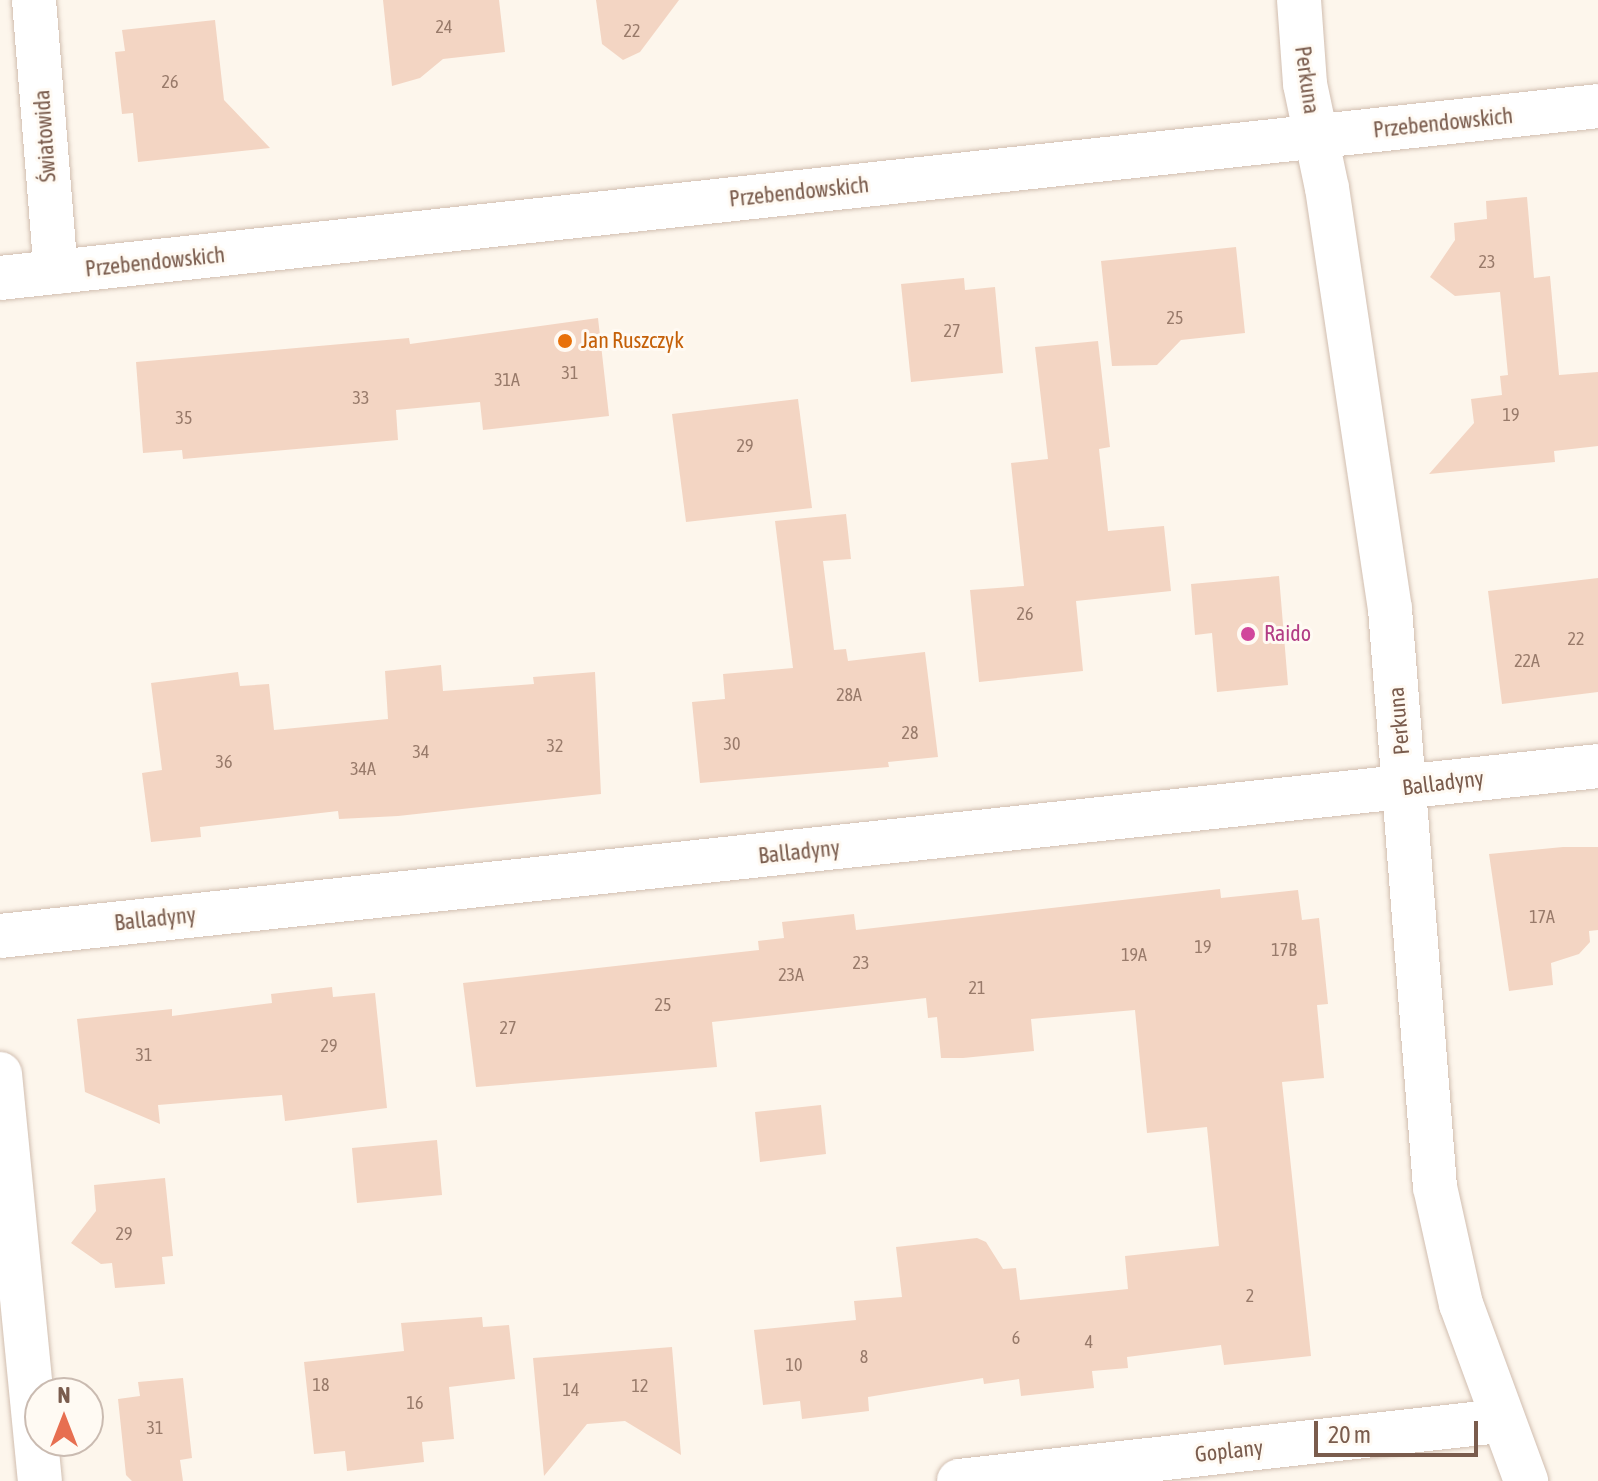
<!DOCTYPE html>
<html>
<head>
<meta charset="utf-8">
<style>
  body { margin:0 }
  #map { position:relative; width:1598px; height:1481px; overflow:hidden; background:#fdf6ec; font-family:"Asap Condensed",sans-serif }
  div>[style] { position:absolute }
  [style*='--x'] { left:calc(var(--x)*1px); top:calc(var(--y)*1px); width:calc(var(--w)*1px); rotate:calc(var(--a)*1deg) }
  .building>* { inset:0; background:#f3d5c3 }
  .roads { filter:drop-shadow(0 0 2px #d1beb0) drop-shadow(0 0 2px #d1beb0) }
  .minor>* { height:44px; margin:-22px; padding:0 22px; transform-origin:22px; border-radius:22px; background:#fff }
  .dots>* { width:22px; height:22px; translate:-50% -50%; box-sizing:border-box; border:4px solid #fffaf3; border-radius:50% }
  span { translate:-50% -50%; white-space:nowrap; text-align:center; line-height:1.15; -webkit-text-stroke:6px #fffaf3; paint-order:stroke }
  .number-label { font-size:18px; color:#987a6a }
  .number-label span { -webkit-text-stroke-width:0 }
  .street-label { font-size:22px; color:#7a5c4d }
  .food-label { font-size:22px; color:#c56008 }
  .left { translate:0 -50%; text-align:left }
  .hotel-label { font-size:22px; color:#b23c85 }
  .north { position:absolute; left:24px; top:1377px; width:80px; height:80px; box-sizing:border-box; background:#fffaf3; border:2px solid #cabbb1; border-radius:50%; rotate:0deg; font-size:22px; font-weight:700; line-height:32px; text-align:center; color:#7a5c4d }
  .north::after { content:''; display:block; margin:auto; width:28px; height:36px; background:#e76f51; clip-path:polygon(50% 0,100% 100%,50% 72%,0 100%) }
  .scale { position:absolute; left:1314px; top:1421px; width:164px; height:36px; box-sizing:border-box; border:4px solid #7a5c4d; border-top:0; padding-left:10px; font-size:24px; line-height:28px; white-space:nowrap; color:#7a5c4d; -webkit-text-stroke:6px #fffaf3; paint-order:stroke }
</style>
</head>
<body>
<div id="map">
  <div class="building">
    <i style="clip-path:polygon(383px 0,499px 0,505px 52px,443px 59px,420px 78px,392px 86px)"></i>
    <i style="clip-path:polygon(596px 0,679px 0,640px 52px,623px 60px,602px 44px)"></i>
    <i style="clip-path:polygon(215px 20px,224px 100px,270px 148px,138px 162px,133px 113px,122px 114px,115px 52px,125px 51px,122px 30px)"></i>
    <i style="clip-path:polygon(1527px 197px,1534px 278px,1550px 276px,1559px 375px,1598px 372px,1598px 446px,1554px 451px,1555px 462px,1429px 474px,1474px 423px,1471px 399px,1502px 395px,1500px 376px,1508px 375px,1500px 292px,1455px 296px,1430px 277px,1455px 240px,1454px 223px,1487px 219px,1486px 201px)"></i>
    <i style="clip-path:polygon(1236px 247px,1245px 333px,1181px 340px,1157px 365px,1112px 366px,1101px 261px)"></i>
    <i style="clip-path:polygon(964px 278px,965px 290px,995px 287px,1003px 373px,911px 382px,901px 284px)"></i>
    <i style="clip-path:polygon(598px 318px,609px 416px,483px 430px,480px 402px,396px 410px,398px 440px,183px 459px,182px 450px,143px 453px,136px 362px,409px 338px,410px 344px)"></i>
    <i style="clip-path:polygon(1098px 341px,1110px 447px,1099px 449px,1108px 531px,1164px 526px,1171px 591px,1076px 601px,1083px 671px,979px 682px,970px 590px,1024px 586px,1011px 463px,1048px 459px,1035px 347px)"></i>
    <i style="clip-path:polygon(798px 399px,812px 508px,686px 522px,672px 414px)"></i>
    <i style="clip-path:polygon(846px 514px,851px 559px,823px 561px,834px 650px,846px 649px,848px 661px,925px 652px,938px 757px,888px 762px,889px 767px,700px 783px,692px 702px,725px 699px,723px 674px,793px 668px,775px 521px)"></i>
    <i style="clip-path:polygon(1279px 576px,1288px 685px,1217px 692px,1212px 633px,1195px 635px,1191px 584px)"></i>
    <i style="clip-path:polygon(1598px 578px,1598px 692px,1502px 704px,1488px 591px)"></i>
    <i style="clip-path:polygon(441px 665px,443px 691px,534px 684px,533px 677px,595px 672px,601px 794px,398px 816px,339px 819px,338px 811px,200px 827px,201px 837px,151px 842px,142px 773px,162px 770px,151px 683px,238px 672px,240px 686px,269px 684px,274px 730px,388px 719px,385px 671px)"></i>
    <i style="clip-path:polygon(1563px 847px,1598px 847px,1598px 930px,1589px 931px,1590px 942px,1579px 954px,1551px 963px,1553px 985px,1509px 991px,1489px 854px)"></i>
    <i style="clip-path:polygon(1220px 889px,1221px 898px,1298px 890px,1302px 920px,1319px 918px,1328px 1004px,1317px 1005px,1324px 1078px,1282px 1082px,1311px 1356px,1224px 1365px,1221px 1345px,1127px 1357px,1128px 1368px,1092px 1371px,1094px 1388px,1021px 1396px,1019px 1379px,984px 1384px,983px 1378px,868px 1397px,869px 1411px,802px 1419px,800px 1401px,763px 1405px,754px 1330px,856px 1320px,854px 1301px,902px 1297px,896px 1247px,977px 1238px,986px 1242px,1003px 1269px,1016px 1268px,1020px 1300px,1128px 1289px,1125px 1256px,1219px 1246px,1207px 1127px,1147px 1133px,1135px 1010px,1031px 1019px,1034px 1051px,963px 1058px,941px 1058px,937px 1017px,928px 1018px,926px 998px,712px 1022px,717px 1067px,476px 1087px,463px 983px,759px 950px,758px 941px,784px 938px,782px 922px,854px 914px,856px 930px)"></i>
    <i style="clip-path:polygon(332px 987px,333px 997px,375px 993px,387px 1108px,285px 1121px,282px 1095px,158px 1105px,160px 1124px,85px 1092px,77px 1019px,172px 1009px,172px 1016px,272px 1003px,271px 994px)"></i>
    <i style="clip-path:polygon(821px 1105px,826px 1154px,760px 1162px,755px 1112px)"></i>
    <i style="clip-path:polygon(437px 1140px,442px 1195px,357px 1203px,352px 1148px)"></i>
    <i style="clip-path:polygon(165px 1178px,173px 1256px,162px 1257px,165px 1284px,115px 1288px,112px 1263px,101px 1264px,71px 1243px,96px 1211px,94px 1185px)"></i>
    <i style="clip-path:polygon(482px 1317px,483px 1327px,509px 1325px,515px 1379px,449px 1387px,454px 1439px,422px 1442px,424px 1462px,347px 1471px,345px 1451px,314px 1454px,304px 1362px,404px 1351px,401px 1323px)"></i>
    <i style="clip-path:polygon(672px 1347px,681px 1455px,625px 1421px,587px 1424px,544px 1476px,533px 1358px)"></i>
    <i style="clip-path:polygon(183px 1378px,192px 1458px,180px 1460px,183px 1481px,132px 1481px,126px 1475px,118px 1399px,140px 1396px,138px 1382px)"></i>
  </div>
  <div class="roads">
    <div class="minor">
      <i style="--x:34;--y:0;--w:273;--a:85.4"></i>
      <i style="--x:1299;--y:0;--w:84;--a:85.9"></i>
      <i style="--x:1305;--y:84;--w:106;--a:78.1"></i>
      <i style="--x:1327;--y:188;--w:426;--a:81.5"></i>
      <i style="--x:1390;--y:609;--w:580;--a:85.55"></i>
      <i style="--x:1435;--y:1187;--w:120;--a:77.5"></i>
      <i style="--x:1461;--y:1304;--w:189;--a:69.8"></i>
      <i style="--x:0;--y:278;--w:1607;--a:-6.14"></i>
      <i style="--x:0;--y:936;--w:1607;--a:-6.07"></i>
      <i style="--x:0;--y:1074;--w:409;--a:84.4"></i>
      <i style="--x:959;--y:1481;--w:544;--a:-6.33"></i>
    </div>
  </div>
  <div class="dots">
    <i style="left:565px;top:341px;background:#e8710a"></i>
    <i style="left:1248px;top:634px;background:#d1479c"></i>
  </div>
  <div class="number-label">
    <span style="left:444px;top:27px">24</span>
    <span style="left:632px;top:31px">22</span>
    <span style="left:170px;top:82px">26</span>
    <span style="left:1487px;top:262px">23</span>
    <span style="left:1175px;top:318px">25</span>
    <span style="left:952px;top:331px">27</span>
    <span style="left:570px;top:373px">31</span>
    <span style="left:507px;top:380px">31A</span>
    <span style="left:361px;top:398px">33</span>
    <span style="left:1511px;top:415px">19</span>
    <span style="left:184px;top:418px">35</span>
    <span style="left:745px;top:446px">29</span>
    <span style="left:1025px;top:614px">26</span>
    <span style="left:1576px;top:639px">22</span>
    <span style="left:1527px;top:661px">22A</span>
    <span style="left:849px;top:695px">28A</span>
    <span style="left:910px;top:733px">28</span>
    <span style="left:732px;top:744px">30</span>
    <span style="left:555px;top:746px">32</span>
    <span style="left:421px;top:752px">34</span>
    <span style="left:224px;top:762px">36</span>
    <span style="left:363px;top:769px">34A</span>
    <span style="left:1542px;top:917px">17A</span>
    <span style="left:1203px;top:947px">19</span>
    <span style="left:1284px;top:950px">17B</span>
    <span style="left:1134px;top:955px">19A</span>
    <span style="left:861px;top:963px">23</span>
    <span style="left:791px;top:975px">23A</span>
    <span style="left:977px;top:988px">21</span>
    <span style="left:663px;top:1005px">25</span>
    <span style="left:508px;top:1028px">27</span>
    <span style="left:329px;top:1046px">29</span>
    <span style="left:144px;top:1055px">31</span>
    <span style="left:124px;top:1234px">29</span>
    <span style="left:1250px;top:1296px">2</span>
    <span style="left:1016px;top:1338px">6</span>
    <span style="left:1089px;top:1342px">4</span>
    <span style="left:864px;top:1357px">8</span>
    <span style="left:794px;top:1365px">10</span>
    <span style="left:321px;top:1385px">18</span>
    <span style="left:640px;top:1386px">12</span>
    <span style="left:571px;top:1390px">14</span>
    <span style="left:415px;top:1403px">16</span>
    <span style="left:155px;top:1428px">31</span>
  </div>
  <div class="street-label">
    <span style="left:1307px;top:80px;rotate:82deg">Perkuna</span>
    <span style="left:1443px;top:123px;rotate:-6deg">Przebendowskich</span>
    <span style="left:45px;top:136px;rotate:-94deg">Światowida</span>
    <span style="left:799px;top:192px;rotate:-6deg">Przebendowskich</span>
    <span style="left:155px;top:262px;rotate:-6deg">Przebendowskich</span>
    <span style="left:1399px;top:721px;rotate:-95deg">Perkuna</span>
    <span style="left:1443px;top:783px;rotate:-7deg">Balladyny</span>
    <span style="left:799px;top:852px;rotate:-6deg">Balladyny</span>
    <span style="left:155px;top:919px;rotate:-6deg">Balladyny</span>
    <span style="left:1229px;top:1451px;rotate:-6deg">Goplany</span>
  </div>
  <div class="food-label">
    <span class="left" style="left:581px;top:341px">Jan Ruszczyk</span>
  </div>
  <div class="hotel-label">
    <span class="left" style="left:1264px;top:634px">Raido</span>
  </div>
  <div class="north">N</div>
  <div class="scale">20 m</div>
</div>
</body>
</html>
